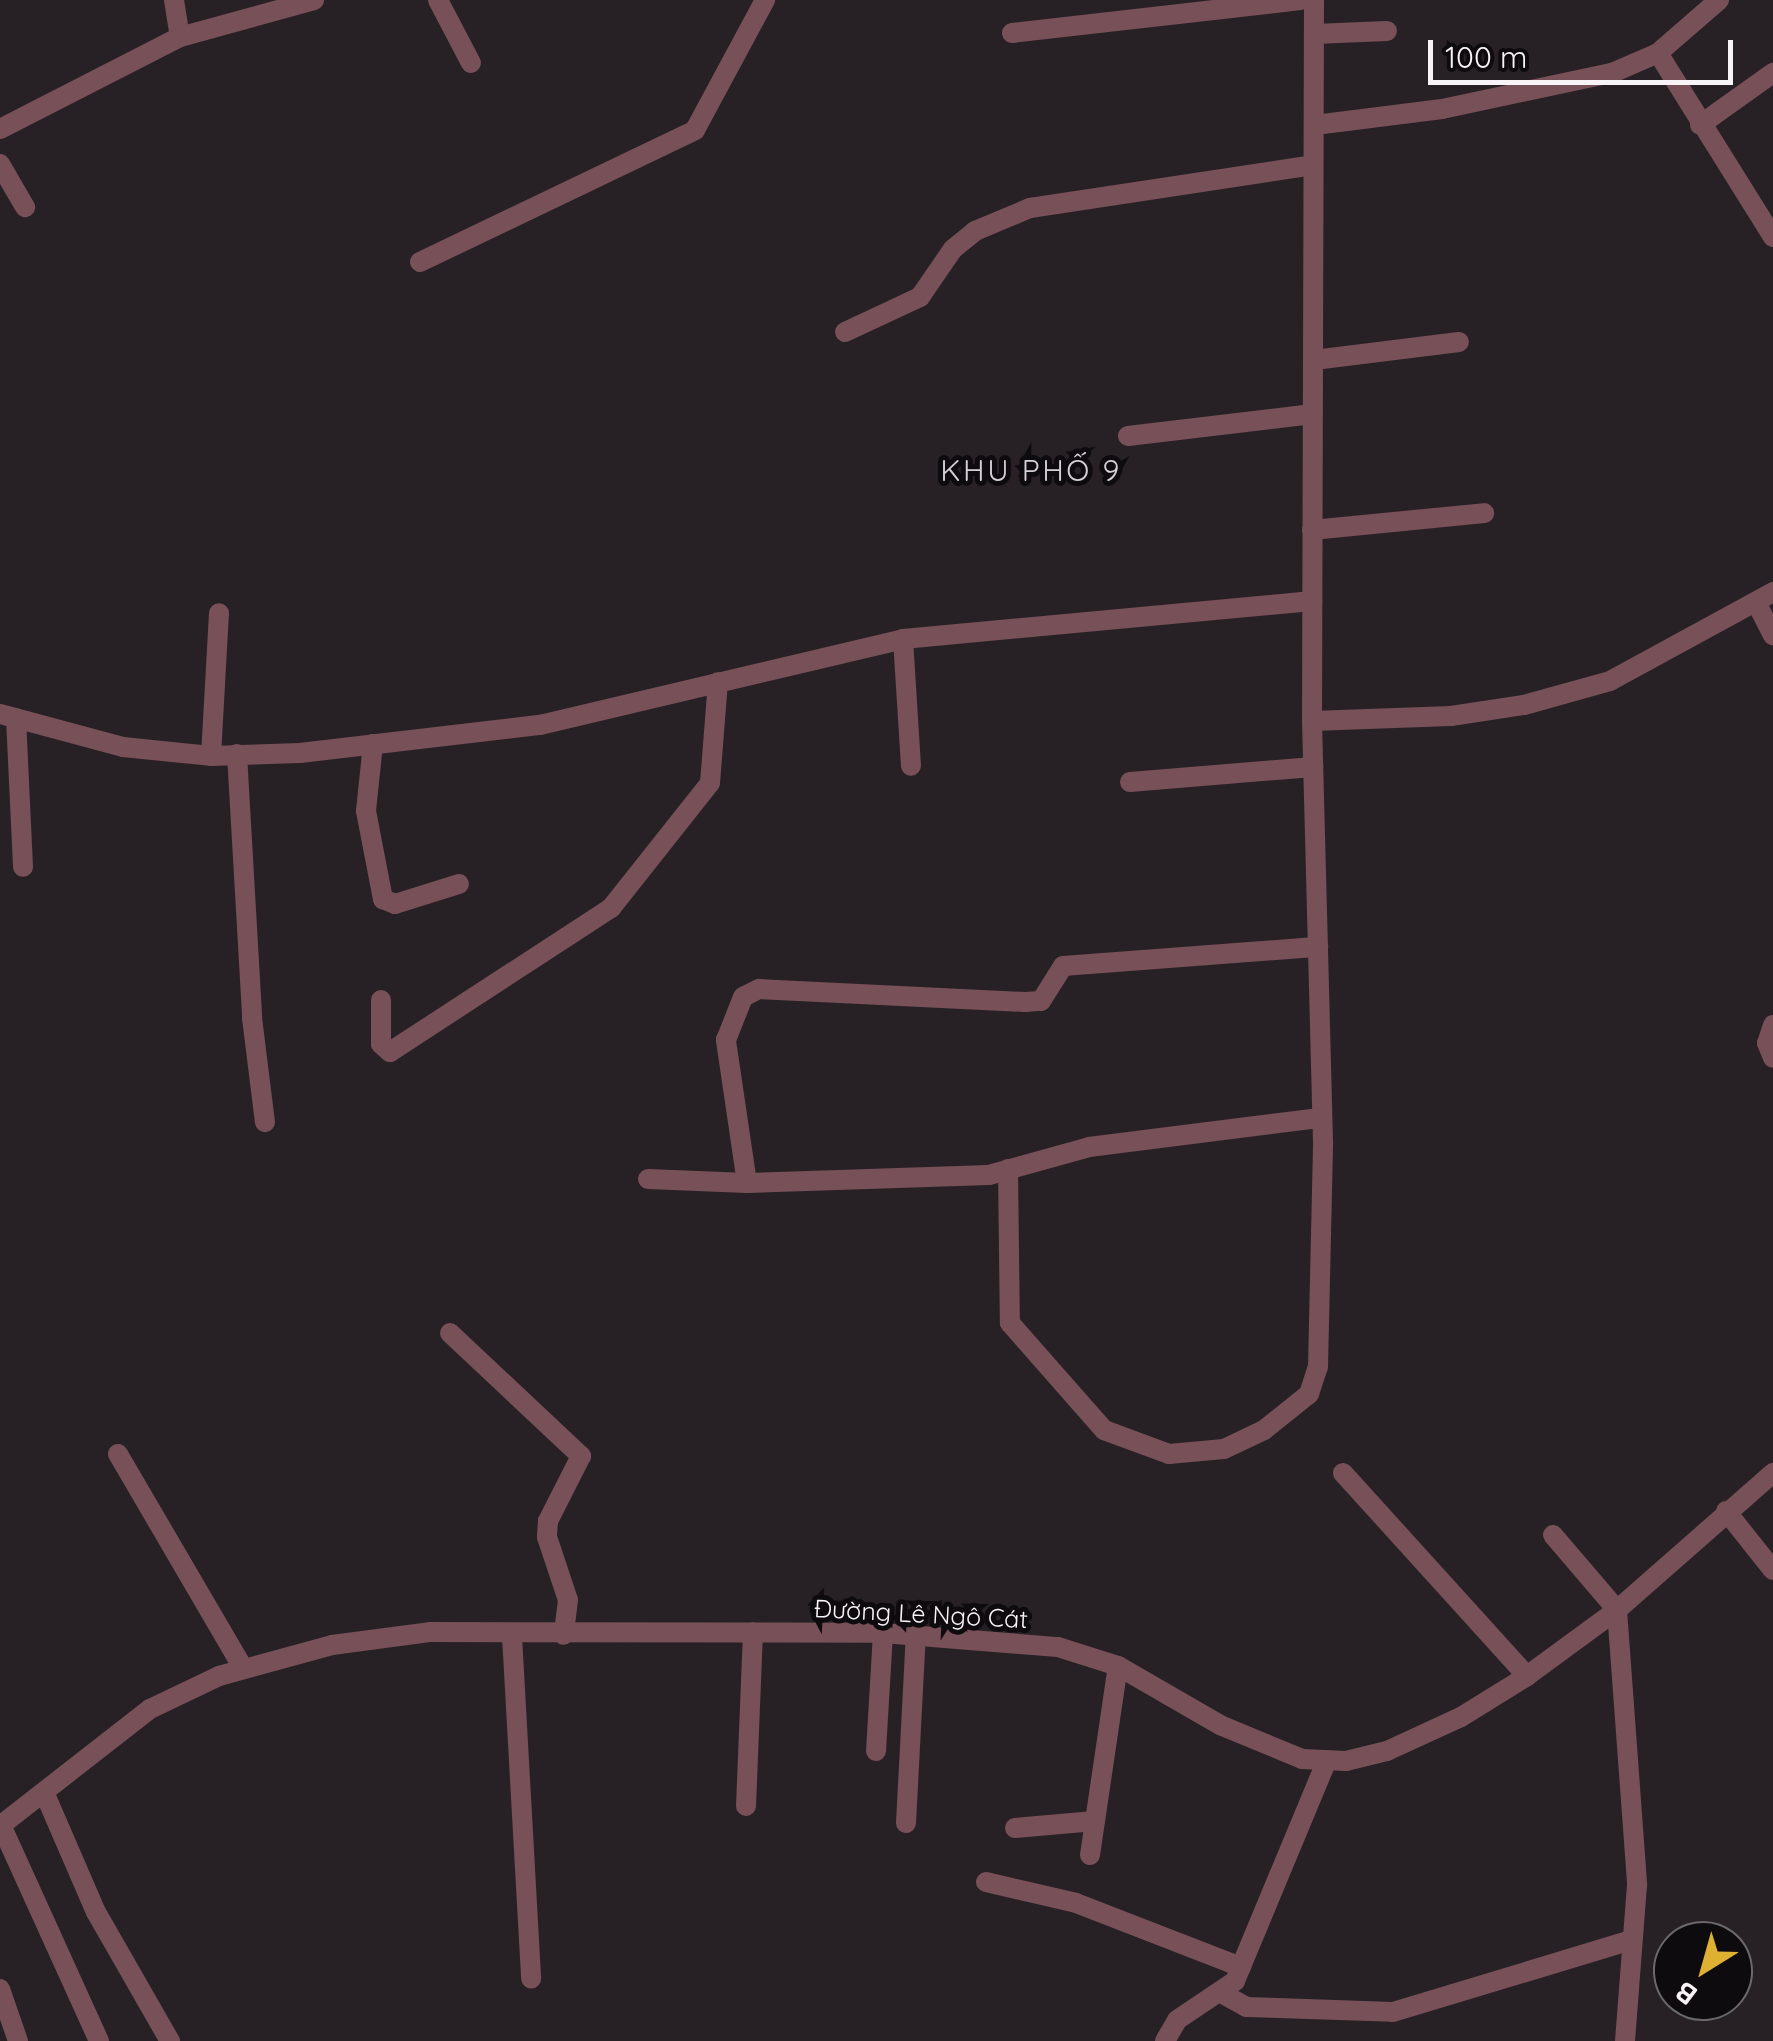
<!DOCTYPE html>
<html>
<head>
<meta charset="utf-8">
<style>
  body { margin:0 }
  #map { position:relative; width:1773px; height:2041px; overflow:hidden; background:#272126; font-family:Quicksand,sans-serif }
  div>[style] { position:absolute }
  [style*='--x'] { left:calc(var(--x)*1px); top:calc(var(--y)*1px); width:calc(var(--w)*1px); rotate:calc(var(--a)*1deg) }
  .minor>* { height:20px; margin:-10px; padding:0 10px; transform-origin:10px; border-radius:10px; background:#785057 }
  span { translate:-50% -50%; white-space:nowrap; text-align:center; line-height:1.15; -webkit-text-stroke:10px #0e0b0e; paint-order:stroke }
  .street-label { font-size:25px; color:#f7f3f7 }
  .quarter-label { font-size:30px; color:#d7cfd7; letter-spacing:2.5px }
  .north { position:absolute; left:1653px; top:1921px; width:100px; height:100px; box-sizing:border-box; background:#0e0b0e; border:2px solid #6b686b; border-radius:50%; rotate:217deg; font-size:28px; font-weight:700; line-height:40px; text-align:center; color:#f7f3f7 }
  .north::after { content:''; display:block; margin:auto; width:35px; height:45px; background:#deb133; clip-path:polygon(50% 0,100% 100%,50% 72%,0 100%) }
  .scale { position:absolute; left:1428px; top:40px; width:305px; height:45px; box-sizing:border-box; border:5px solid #f7f3f7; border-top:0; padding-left:12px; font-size:30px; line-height:35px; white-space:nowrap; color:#f7f3f7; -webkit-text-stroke:8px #0e0b0e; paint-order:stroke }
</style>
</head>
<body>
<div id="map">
  <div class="minor">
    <i style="--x:174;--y:0;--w:37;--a:81"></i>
    <i style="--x:438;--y:0;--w:71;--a:62.4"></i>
    <i style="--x:1012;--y:33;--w:290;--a:-6.5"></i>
    <i style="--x:1314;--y:34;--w:73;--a:-2.4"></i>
    <i style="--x:1658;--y:53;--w:217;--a:58"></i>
    <i style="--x:1315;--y:125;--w:128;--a:-7.2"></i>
    <i style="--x:1442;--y:109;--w:174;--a:-12"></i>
    <i style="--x:1612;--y:73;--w:50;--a:-23.5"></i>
    <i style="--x:1658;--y:53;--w:81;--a:-41"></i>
    <i style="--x:1700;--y:125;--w:90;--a:-35.5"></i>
    <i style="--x:0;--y:129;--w:202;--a:-27.1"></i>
    <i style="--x:180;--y:37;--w:139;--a:-15.4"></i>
    <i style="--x:0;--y:164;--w:50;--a:59.8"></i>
    <i style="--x:420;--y:262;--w:305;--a:-25.6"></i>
    <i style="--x:695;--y:130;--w:148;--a:-61.7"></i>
    <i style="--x:845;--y:332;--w:83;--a:-25"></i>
    <i style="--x:920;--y:297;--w:58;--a:-55.5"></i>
    <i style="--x:953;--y:249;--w:28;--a:-39"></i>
    <i style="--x:975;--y:231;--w:60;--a:-22.7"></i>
    <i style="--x:1030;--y:208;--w:286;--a:-8.6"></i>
    <i style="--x:1314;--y:360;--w:146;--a:-7.1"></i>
    <i style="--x:1128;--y:436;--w:186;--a:-6.8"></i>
    <i style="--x:1312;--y:530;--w:173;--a:-5.6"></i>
    <i style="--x:1757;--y:604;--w:35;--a:63"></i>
    <i style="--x:903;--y:639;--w:127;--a:86.4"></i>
    <i style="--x:0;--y:714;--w:127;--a:15"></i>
    <i style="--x:123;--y:747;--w:88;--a:5.8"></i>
    <i style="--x:211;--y:756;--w:89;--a:-1.9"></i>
    <i style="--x:300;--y:753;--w:242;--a:-6.7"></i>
    <i style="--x:540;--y:725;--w:373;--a:-13.3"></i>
    <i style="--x:903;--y:639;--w:411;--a:-5.3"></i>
    <i style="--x:16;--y:718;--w:149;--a:87.3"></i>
    <i style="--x:1312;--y:721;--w:139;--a:-2.1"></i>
    <i style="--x:1451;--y:716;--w:74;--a:-8.6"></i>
    <i style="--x:1524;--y:705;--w:89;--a:-15.6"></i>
    <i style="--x:1610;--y:681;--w:186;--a:-28.6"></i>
    <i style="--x:373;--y:744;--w:67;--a:96"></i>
    <i style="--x:366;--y:811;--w:90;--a:79.1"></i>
    <i style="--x:383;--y:899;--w:13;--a:23"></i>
    <i style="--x:395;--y:904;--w:67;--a:-17.4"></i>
    <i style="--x:237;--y:754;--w:264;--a:86.7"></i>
    <i style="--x:252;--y:1018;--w:105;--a:82.9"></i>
    <i style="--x:211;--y:756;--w:143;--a:-86.8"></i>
    <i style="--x:1130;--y:782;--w:184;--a:-4.7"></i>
    <i style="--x:381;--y:1000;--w:44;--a:90"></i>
    <i style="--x:381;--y:1044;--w:12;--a:42"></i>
    <i style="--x:390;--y:1052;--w:264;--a:-33.1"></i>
    <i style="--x:611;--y:908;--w:159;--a:-51.6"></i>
    <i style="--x:710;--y:783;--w:101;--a:-85.5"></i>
    <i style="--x:1773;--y:1025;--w:19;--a:108"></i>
    <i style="--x:1767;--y:1043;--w:16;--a:68"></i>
    <i style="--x:1008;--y:1169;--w:154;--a:89.3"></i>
    <i style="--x:1010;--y:1323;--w:142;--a:48.7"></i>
    <i style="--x:1104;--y:1430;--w:69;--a:20.3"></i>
    <i style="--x:1169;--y:1454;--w:55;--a:-5.2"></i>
    <i style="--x:1224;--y:1449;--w:44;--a:-25.4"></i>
    <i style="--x:1264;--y:1430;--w:58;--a:-38.7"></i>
    <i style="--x:1309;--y:1394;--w:28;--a:-72"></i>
    <i style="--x:1318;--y:1367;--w:226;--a:-88.7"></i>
    <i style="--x:1323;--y:1141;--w:420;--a:-91.5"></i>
    <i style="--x:1312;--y:721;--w:721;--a:-89.84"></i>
    <i style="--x:648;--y:1179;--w:99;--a:2.3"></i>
    <i style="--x:747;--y:1183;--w:242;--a:-1.9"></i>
    <i style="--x:989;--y:1175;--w:104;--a:-15.6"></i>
    <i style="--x:1089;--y:1147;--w:233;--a:-7.2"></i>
    <i style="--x:747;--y:1183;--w:145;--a:-98.4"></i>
    <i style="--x:726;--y:1040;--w:46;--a:-68.4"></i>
    <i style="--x:743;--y:997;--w:18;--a:-27"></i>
    <i style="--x:759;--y:989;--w:266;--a:2.8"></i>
    <i style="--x:1025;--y:1002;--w:16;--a:-4"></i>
    <i style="--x:1041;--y:1001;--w:41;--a:-57.8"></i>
    <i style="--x:1063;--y:966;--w:256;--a:-4.3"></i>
    <i style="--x:450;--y:1333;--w:180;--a:43.2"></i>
    <i style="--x:581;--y:1456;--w:73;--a:116.9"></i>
    <i style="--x:548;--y:1521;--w:16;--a:94"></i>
    <i style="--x:547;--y:1537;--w:66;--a:71.6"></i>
    <i style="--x:568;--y:1600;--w:35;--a:97"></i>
    <i style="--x:118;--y:1454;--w:248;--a:59.7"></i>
    <i style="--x:1343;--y:1473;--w:274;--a:47.8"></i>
    <i style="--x:1726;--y:1511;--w:75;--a:51.5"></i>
    <i style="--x:1553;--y:1535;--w:99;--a:49.5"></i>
    <i style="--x:1617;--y:1610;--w:276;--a:85.8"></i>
    <i style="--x:1637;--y:1885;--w:156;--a:94.4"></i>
    <i style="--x:512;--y:1636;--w:343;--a:86.8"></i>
    <i style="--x:876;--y:1751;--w:118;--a:-86.6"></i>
    <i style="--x:44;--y:1792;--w:131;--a:66.6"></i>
    <i style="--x:96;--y:1912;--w:149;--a:60.2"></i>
    <i style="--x:746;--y:1806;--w:174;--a:-87.7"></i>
    <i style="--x:906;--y:1823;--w:190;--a:-87"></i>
    <i style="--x:1;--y:1825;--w:237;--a:65.6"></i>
    <i style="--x:0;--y:1826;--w:190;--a:-38"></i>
    <i style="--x:150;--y:1709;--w:76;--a:-25.6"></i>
    <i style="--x:219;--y:1676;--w:117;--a:-15.3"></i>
    <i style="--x:332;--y:1645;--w:100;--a:-7.5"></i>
    <i style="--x:431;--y:1632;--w:452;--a:0.1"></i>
    <i style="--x:883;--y:1633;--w:176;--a:4.6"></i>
    <i style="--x:1058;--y:1647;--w:63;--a:17.6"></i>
    <i style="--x:1118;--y:1666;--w:118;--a:30"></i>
    <i style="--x:1220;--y:1725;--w:89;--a:22.5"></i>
    <i style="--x:1302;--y:1759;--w:44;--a:2.6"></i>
    <i style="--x:1346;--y:1761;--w:42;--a:-13.7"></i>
    <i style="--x:1387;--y:1751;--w:81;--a:-24.7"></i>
    <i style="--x:1461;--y:1717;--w:78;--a:-31.8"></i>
    <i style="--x:1527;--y:1676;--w:112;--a:-36.3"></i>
    <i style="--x:1617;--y:1610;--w:208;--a:-41.3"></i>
    <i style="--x:1015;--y:1828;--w:80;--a:-5"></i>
    <i style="--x:1090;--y:1855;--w:191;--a:-81.6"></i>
    <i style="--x:986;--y:1882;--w:92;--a:13.1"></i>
    <i style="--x:1076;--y:1903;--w:177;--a:21.2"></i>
    <i style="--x:0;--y:1989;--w:55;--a:70.9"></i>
    <i style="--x:1223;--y:1994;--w:26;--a:29"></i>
    <i style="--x:1246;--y:2007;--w:147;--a:1.9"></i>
    <i style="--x:1393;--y:2012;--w:245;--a:-16.8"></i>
    <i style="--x:1165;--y:2041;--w:24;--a:-60"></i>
    <i style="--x:1177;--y:2020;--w:70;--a:-33.9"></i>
    <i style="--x:1235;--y:1981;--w:239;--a:-67.4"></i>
  </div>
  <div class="street-label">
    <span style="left:921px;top:1614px;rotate:3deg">Đường Lê Ngô Cát</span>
  </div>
  <div class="quarter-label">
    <span style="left:1031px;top:470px">KHU PHỐ 9</span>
  </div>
  <div class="north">B</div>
  <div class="scale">100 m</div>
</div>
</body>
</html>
